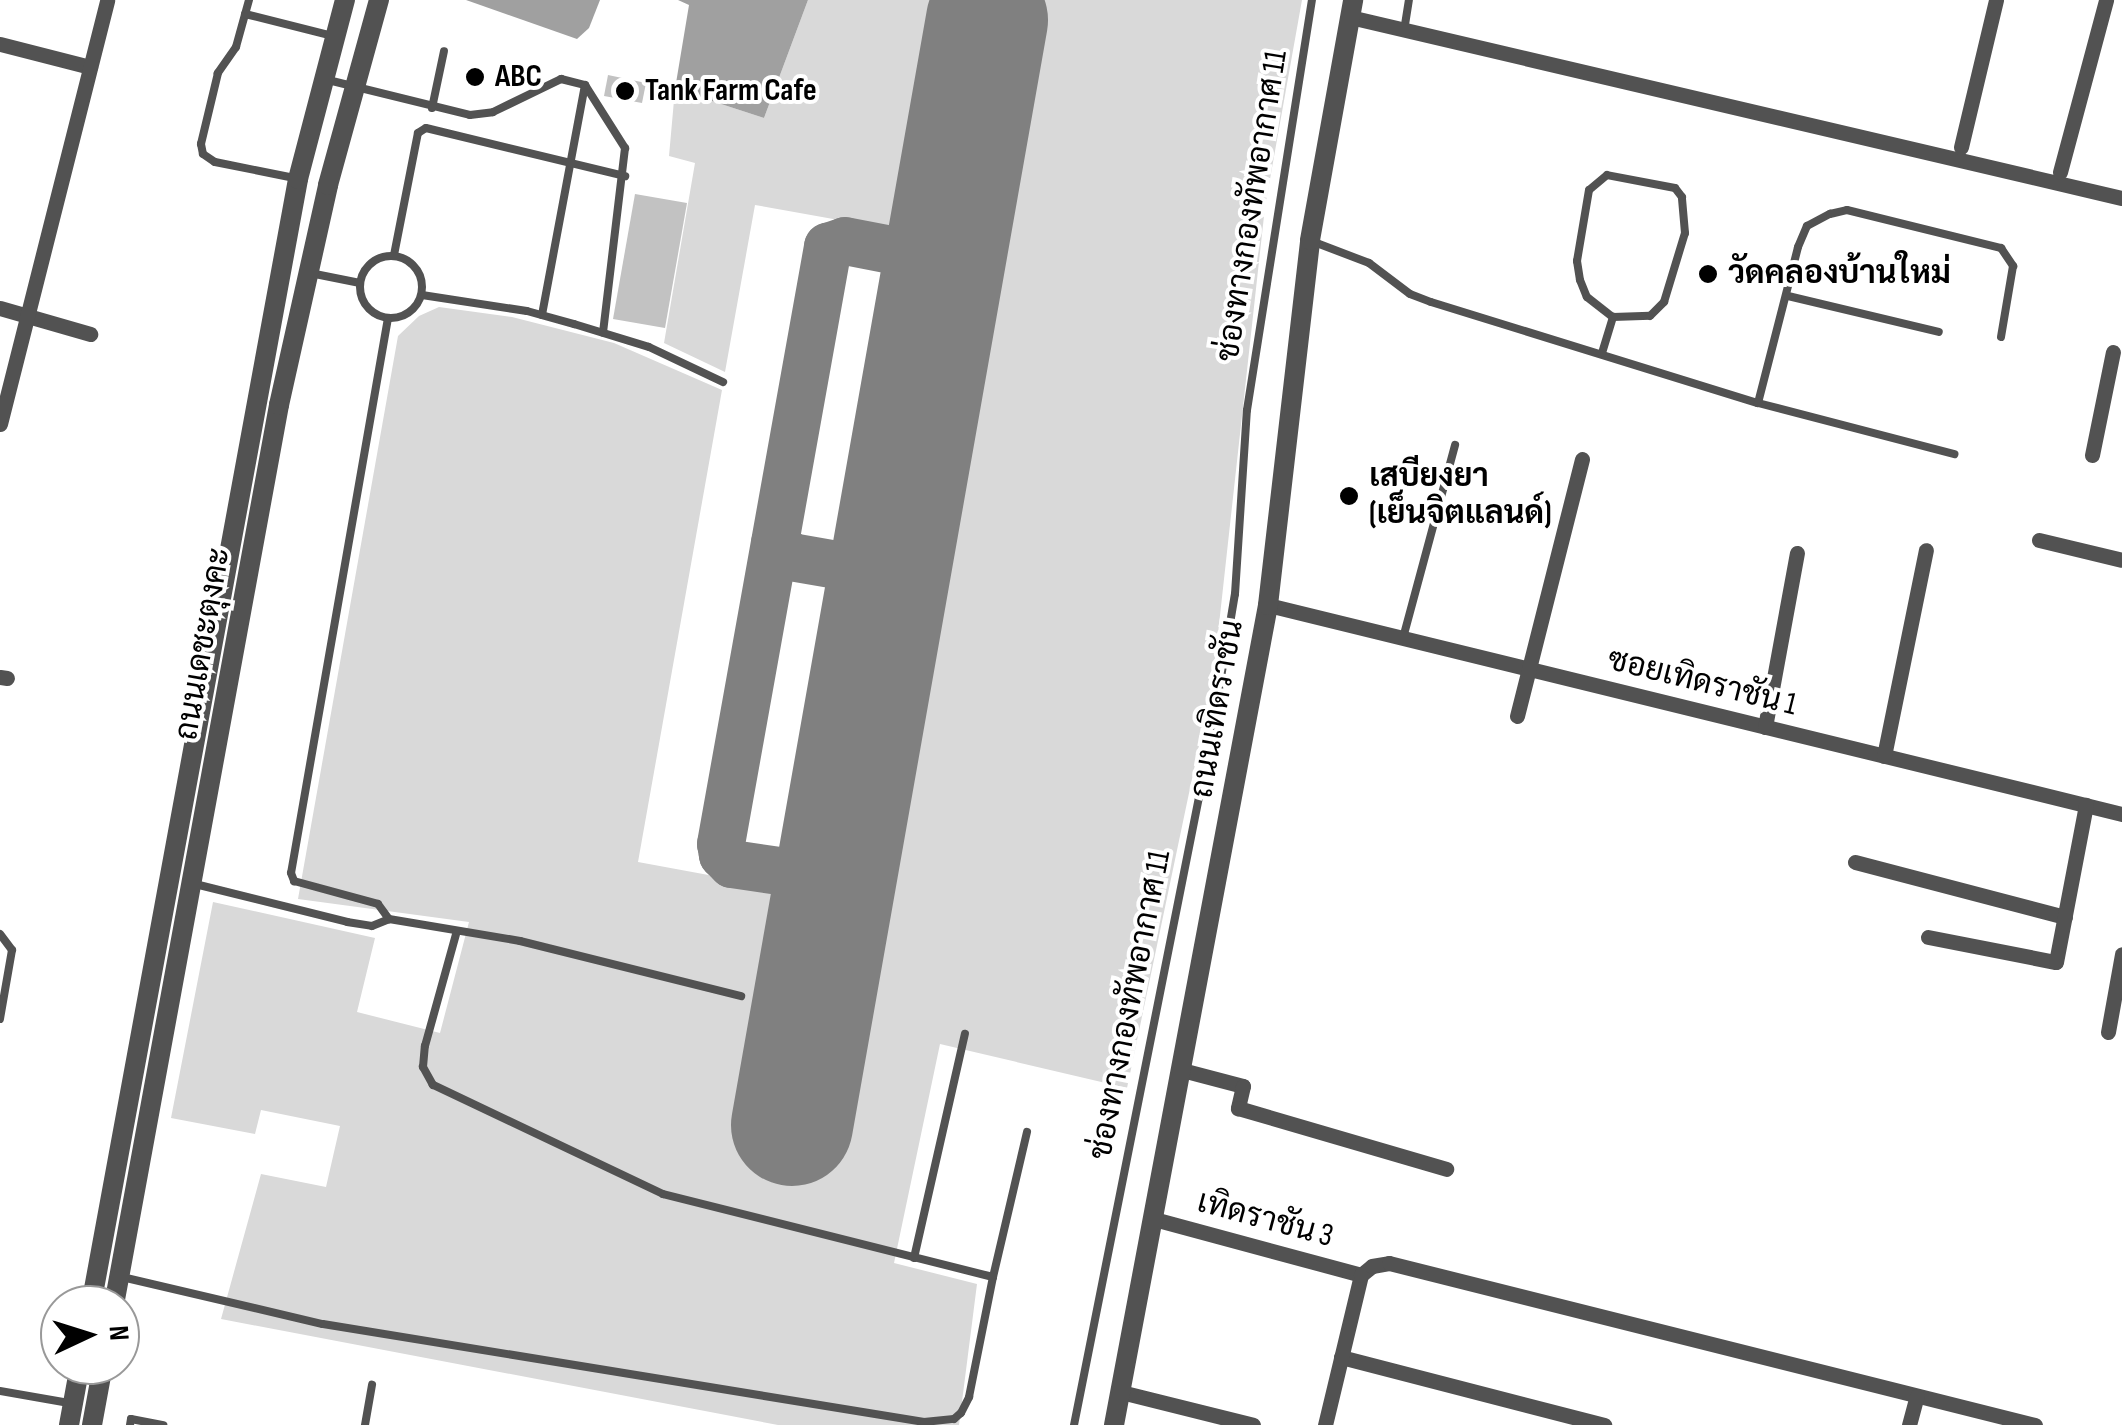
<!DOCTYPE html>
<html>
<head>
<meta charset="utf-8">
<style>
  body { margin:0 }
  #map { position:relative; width:2122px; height:1425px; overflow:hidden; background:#fff; font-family:"Sofia Sans Condensed",Sarabun,sans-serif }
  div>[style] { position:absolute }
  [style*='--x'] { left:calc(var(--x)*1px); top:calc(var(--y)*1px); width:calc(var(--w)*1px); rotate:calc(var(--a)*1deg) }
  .green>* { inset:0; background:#d9d9d9 }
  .water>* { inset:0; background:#a0a0a0 }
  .taxiway>* { height:48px; margin:-24px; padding:0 24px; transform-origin:24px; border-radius:24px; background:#808080 }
  .runway>* { height:122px; margin:-61px; padding:0 61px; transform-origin:61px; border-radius:61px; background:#808080 }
  .building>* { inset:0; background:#c2c2c2 }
  .service>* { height:8px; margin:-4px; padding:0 4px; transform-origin:4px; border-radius:4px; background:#525252 }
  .service>.ring { margin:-4px; padding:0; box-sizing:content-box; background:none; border:8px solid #525252; border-radius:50% }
  .minor>* { height:15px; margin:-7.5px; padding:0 7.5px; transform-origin:7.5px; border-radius:7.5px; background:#525252 }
  .tertiary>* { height:20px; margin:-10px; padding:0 10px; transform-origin:10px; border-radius:10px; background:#525252 }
  .dots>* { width:28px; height:28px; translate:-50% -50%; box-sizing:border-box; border:5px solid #fff; border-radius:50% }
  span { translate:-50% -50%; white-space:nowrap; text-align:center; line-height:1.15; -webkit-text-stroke:8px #fff; paint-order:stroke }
  .poi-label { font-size:32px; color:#000; font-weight:700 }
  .left { translate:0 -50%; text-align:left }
  .street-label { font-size:32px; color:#000 }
  .north { position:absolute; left:40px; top:1285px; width:100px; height:100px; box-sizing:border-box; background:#fff; border:2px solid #999; border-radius:50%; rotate:86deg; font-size:28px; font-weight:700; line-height:40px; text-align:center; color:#000 }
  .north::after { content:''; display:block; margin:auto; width:35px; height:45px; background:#000; clip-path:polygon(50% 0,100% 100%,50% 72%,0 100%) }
</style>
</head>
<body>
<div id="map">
  <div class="green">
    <i style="clip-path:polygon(808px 0,1302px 0,1265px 207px,1213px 679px,1127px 1088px,940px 1044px,894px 1263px,977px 1284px,959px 1425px,778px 1425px,221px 1319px,261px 1174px,326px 1187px,340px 1126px,261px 1110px,255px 1134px,171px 1118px,213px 902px,375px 938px,357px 1012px,440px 1033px,469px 922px,298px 899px,398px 336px,419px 316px,439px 307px,512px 317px,614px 343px,722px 390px,638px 862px,800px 892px,759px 1129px,823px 1141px,1022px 13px,957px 1px,917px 234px,755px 205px,725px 372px,664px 343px,695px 163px,669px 156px,675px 89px,764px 118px)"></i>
  </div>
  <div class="water">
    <i style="clip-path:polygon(466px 0,600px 0,589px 28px,577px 39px)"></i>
    <i style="clip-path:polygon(678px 0,808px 0,764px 118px,675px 89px,689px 5px)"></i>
  </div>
  <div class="taxiway">
    <i style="--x:775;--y:543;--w:21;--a:41"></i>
    <i style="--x:791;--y:557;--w:81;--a:9.9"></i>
    <i style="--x:871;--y:571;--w:22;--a:47"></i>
    <i style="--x:831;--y:899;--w:29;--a:-126"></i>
    <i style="--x:814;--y:876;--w:83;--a:-171.7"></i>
    <i style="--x:732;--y:864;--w:13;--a:-135"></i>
    <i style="--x:723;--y:855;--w:11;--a:-100"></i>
    <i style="--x:721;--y:844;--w:607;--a:-79.84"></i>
    <i style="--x:828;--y:247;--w:18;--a:-19"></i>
    <i style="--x:845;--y:241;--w:73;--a:11"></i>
    <i style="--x:917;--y:255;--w:13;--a:-4"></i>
    <i style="--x:930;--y:254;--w:19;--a:-35"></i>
  </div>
  <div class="runway">
    <i style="--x:792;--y:1125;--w:1122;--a:-79.99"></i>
  </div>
  <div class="building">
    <i style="clip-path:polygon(608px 75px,646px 83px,642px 103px,604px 96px)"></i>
    <i style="clip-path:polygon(635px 194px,687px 203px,665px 328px,613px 319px)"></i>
  </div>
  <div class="service">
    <i style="--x:249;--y:0;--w:49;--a:105.5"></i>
    <i style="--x:236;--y:47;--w:32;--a:125"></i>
    <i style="--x:218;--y:73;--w:73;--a:103.5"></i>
    <i style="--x:201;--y:144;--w:10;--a:79"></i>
    <i style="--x:203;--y:154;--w:14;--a:34"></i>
    <i style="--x:215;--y:162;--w:81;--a:11.4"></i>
    <i style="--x:245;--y:14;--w:91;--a:14"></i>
    <i style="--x:1404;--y:31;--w:31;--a:-81"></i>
    <i style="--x:328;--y:80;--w:146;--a:13.8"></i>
    <i style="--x:470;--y:115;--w:23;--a:-7"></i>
    <i style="--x:493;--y:112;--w:76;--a:-25.9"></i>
    <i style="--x:561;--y:79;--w:25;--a:14"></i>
    <i style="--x:585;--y:85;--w:234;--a:100.6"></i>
    <i style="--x:585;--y:85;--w:75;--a:57.6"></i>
    <i style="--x:625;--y:148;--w:186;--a:96.8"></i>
    <i style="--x:432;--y:108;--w:58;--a:-78.1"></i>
    <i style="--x:1314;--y:242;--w:59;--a:20.9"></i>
    <i style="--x:1369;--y:263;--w:51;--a:37.1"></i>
    <i style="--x:1410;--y:294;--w:22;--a:21"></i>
    <i style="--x:1431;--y:302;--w:342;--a:17.2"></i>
    <i style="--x:1758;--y:403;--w:203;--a:14.6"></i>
    <i style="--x:394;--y:255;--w:124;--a:-78.9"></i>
    <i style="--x:418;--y:133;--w:9;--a:-32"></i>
    <i style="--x:426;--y:128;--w:205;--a:13.6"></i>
    <i class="ring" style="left:360px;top:256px;width:54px;height:54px"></i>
    <i style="--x:310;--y:273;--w:51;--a:11.3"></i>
    <i style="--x:422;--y:295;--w:106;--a:8.7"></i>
    <i style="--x:527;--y:311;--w:49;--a:15.5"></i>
    <i style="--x:574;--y:324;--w:78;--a:17"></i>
    <i style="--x:649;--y:347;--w:82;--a:25.3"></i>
    <i style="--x:1788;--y:296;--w:155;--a:13.4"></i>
    <i style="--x:388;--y:318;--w:563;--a:99.91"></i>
    <i style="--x:291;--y:873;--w:9;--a:69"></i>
    <i style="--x:294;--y:881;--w:87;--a:15.3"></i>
    <i style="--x:378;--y:904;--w:19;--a:54"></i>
    <i style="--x:389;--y:919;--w:133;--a:9.5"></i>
    <i style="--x:520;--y:941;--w:228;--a:14"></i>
    <i style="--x:1602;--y:353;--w:38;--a:-73"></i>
    <i style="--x:1613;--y:317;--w:37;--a:-2"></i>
    <i style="--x:1650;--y:316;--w:20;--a:-45"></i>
    <i style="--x:1664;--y:302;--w:72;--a:-73.1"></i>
    <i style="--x:1685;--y:233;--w:36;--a:-95"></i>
    <i style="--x:1682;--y:197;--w:11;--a:-128"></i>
    <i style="--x:1675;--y:188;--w:69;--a:-169.2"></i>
    <i style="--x:1607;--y:175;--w:23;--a:140"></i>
    <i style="--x:1589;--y:190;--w:72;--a:99.6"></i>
    <i style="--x:1577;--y:261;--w:19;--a:81"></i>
    <i style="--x:1580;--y:280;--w:18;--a:68"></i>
    <i style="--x:1587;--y:297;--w:33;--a:38"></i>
    <i style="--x:1758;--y:403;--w:161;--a:-75.6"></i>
    <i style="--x:1798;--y:247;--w:23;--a:-67"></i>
    <i style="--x:1807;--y:226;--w:26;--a:-28"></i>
    <i style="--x:1830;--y:214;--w:17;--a:-13"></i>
    <i style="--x:1847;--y:210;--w:159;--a:13.9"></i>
    <i style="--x:2001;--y:248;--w:22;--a:56"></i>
    <i style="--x:2013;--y:266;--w:72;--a:99.6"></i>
    <i style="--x:1403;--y:638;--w:200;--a:-74.9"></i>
    <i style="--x:195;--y:884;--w:157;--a:14"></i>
    <i style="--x:347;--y:922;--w:25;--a:9"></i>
    <i style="--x:372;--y:926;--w:18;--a:-22"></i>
    <i style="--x:0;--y:934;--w:20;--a:53"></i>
    <i style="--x:12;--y:950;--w:70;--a:99.9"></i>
    <i style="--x:914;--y:1258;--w:230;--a:-77.2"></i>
    <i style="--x:122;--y:1277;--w:206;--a:13.2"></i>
    <i style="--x:323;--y:1324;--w:609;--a:9.26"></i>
    <i style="--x:924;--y:1422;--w:30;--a:-6"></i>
    <i style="--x:954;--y:1419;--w:9;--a:-41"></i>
    <i style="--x:961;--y:1413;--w:18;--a:-63"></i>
    <i style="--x:969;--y:1397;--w:122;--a:-78.7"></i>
    <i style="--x:993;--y:1277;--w:340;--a:-165.9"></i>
    <i style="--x:663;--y:1194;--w:255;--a:-154.6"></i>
    <i style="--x:433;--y:1085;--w:21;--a:-119"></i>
    <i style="--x:423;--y:1067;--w:21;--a:-85"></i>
    <i style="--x:425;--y:1046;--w:119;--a:-74.5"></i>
    <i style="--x:993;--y:1277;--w:149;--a:-76.8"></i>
    <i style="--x:0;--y:1391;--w:70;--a:9.9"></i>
    <i style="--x:130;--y:1425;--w:6;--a:-81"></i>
    <i style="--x:131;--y:1419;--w:33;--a:11"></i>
    <i style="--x:365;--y:1425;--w:41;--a:-80.1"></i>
    <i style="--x:1074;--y:1425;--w:702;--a:-78.74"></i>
    <i style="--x:1211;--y:737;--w:145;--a:-80.5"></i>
    <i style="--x:1235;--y:594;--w:184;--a:-86.3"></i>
    <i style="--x:1247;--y:410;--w:415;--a:-81"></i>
  </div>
  <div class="minor">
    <i style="--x:1350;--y:17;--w:793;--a:13.2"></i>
    <i style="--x:0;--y:44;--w:93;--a:14.3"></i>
    <i style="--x:1961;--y:147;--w:151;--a:-76.6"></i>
    <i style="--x:2060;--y:172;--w:178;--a:-75"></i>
    <i style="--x:0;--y:308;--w:94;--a:16.1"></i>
    <i style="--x:0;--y:424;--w:437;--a:-75.8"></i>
    <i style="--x:2092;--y:455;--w:105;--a:-78.5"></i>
    <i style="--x:2039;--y:540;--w:85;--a:13.5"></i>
    <i style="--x:1268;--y:605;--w:879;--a:13.75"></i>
    <i style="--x:0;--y:677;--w:7;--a:8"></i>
    <i style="--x:1517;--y:716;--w:265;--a:-75.8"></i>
    <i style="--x:1765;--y:727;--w:177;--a:-79.6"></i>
    <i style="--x:1884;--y:756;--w:210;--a:-78.5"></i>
    <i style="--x:1855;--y:862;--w:217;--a:14.7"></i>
    <i style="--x:1928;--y:937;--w:130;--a:11.1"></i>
    <i style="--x:2056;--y:962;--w:160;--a:-79.2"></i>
    <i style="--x:2108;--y:1032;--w:79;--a:-79.8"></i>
    <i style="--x:1182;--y:1070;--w:63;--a:14.7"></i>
    <i style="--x:1243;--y:1086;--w:23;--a:103"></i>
    <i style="--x:1238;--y:1108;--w:217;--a:16.3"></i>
    <i style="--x:1154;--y:1219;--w:214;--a:15.1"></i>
    <i style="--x:1341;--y:1357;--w:272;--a:14.5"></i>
    <i style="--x:1121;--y:1392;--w:136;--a:14"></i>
    <i style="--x:1325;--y:1425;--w:154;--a:-76.5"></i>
    <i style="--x:1361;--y:1275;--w:14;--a:-39"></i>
    <i style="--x:1372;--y:1266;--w:17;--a:-10"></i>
    <i style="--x:1389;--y:1263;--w:666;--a:14.08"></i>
    <i style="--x:1909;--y:1425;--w:30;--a:-75"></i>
  </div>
  <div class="tertiary">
    <i style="--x:91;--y:1305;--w:1145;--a:-79.58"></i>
    <i style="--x:298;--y:179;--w:185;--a:-75.3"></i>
    <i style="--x:114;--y:1305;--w:915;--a:-79.61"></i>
    <i style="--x:279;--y:405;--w:225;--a:-77.4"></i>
    <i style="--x:328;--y:185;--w:192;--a:-74.6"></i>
    <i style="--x:69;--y:1425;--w:61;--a:-79.6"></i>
    <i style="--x:92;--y:1425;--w:61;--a:-79.6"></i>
    <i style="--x:1114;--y:1425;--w:834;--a:-79.36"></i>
    <i style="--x:1268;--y:605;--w:367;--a:-83.4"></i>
    <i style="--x:1310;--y:240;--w:244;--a:-79.8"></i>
  </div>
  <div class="dots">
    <i style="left:475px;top:77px;background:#000"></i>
    <i style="left:625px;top:91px;background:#000"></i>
    <i style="left:1708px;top:274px;background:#000"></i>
    <i style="left:1349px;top:496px;background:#000"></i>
  </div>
  <div class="poi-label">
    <span class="left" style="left:495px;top:77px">ABC</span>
    <span class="left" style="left:645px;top:91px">Tank Farm Cafe</span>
    <span class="left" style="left:1728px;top:274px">วัดคลองบ้านใหม่</span>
    <span class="left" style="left:1369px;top:496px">เสบียงยา<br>(เย็นจิตแลนด์)</span>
  </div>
  <div class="street-label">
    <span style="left:1253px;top:206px;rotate:-81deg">ช่องทางกองทัพอากาศ 11</span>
    <span style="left:204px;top:644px;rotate:-80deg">ถนนเดชะตุงคะ</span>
    <span style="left:1702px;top:683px;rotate:14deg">ซอยเทิดราชัน 1</span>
    <span style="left:1218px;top:709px;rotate:-80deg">ถนนเทิดราชัน</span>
    <span style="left:1131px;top:1005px;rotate:-79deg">ช่องทางกองทัพอากาศ 11</span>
    <span style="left:1265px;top:1220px;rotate:15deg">เทิดราชัน 3</span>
  </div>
  <div class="north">N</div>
</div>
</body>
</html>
